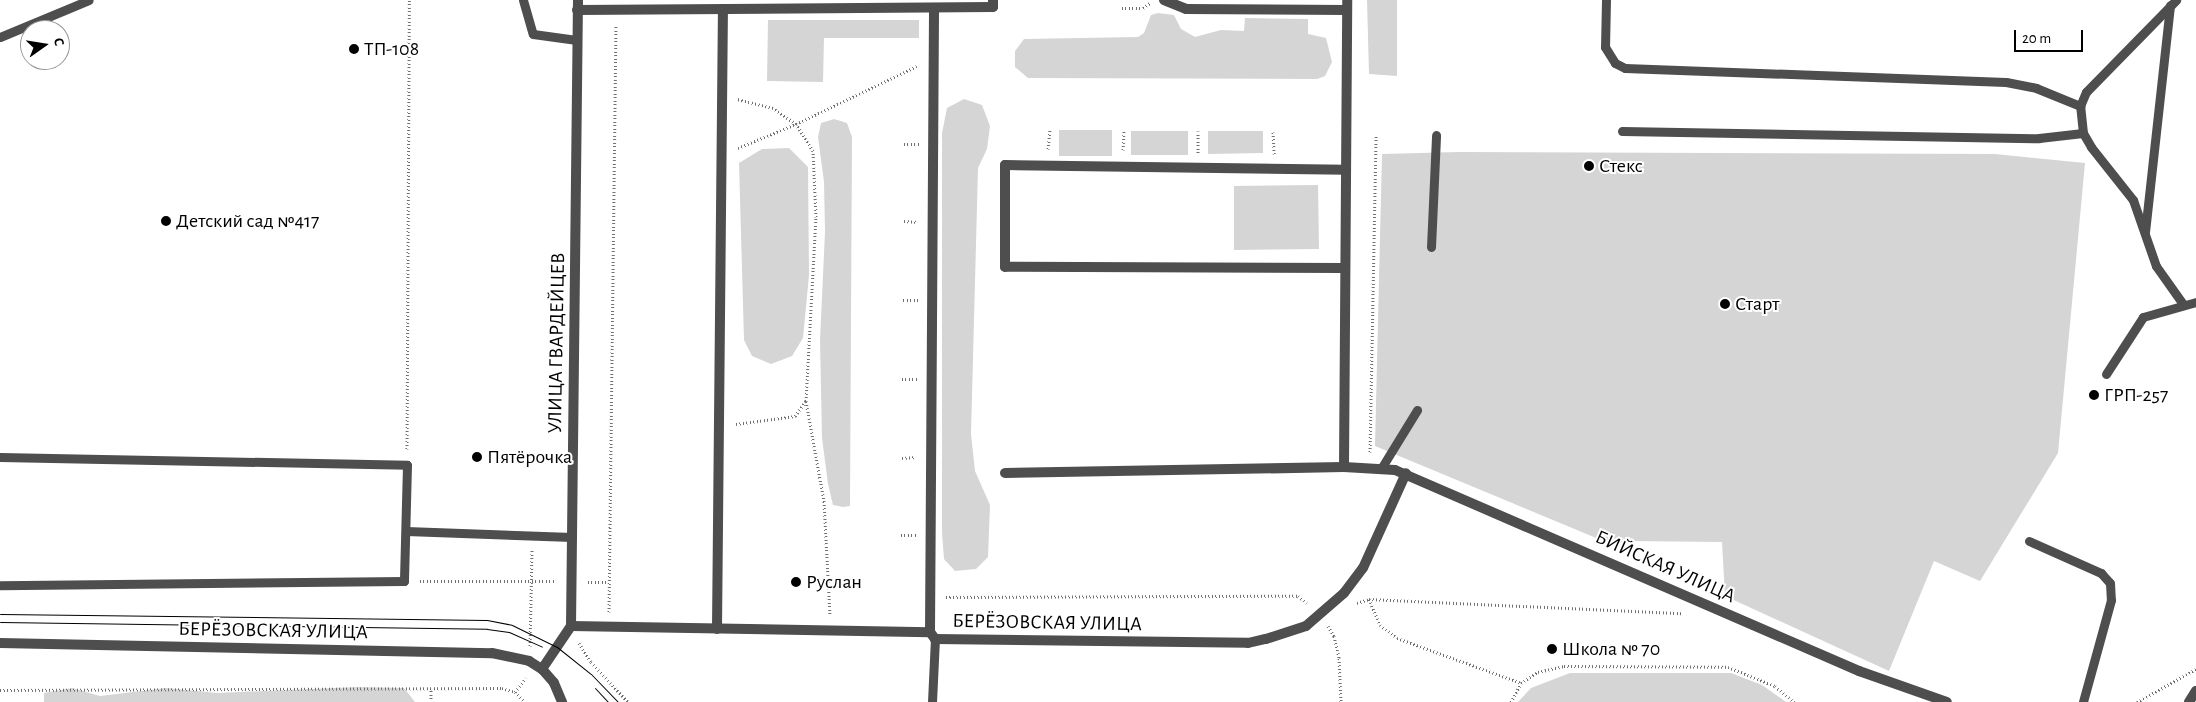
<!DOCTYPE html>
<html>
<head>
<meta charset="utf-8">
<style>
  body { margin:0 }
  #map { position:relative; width:2196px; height:702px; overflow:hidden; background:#fff; font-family:"Alegreya Sans",sans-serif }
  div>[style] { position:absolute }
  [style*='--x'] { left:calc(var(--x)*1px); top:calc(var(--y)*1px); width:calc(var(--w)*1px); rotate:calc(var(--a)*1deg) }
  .green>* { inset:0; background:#d5d5d5 }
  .path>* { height:3px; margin-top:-1.5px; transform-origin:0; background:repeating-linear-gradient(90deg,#707070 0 1px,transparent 0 3.5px) }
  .lane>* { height:9px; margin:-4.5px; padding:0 4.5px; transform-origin:4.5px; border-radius:4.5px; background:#4e4e4e }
  .street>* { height:10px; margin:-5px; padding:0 5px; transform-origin:5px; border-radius:5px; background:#4e4e4e }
  .tram>* { height:1px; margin:-0.5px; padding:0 0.5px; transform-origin:0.5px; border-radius:0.5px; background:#000 }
  .dots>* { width:14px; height:14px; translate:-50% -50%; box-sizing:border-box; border:2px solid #fff; border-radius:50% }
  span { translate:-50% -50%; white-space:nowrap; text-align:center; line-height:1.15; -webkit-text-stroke:4px #fff; paint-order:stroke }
  .poi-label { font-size:20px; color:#000 }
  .left { translate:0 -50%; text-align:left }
  .street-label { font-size:20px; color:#000 }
  .north { position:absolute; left:20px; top:20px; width:50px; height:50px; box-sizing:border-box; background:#fff; border:1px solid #999; border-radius:50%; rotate:77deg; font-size:14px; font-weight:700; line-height:20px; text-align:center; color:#000 }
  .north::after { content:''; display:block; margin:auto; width:18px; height:22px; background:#000; clip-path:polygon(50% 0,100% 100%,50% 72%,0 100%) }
  .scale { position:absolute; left:2014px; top:30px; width:69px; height:22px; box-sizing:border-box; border:2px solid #000; border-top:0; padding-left:6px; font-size:15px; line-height:18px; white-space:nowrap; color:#000; -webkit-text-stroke:4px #fff; paint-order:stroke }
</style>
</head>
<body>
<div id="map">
  <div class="green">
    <i style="clip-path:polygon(1367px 0,1397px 0,1397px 76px,1369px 74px)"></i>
    <i style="clip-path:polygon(1158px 13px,1174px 15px,1181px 29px,1195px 37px,1221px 30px,1244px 31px,1245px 18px,1308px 19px,1308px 34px,1326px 38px,1332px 62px,1325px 76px,1317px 79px,1028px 78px,1015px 67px,1015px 51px,1024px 39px,1138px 37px,1144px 33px,1151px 15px)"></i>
    <i style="clip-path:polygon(768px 20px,919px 20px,919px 38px,824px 38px,823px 82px,767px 81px)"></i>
    <i style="clip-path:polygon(964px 99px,982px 105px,990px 126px,987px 149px,978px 168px,971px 434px,975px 471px,990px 505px,988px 557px,976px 569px,955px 571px,944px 559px,942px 533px,942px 133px,947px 108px)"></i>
    <i style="clip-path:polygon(834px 119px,847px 123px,852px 137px,850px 506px,843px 507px,833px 505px,828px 484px,822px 438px,820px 340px,825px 232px,824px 182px,818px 137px,821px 123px)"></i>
    <i style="clip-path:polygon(1059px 130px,1112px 130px,1112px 156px,1059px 156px)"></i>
    <i style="clip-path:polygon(1131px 131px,1188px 131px,1188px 155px,1131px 155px)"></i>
    <i style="clip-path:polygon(1208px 131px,1263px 131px,1263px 153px,1208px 154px)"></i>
    <i style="clip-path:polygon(789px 148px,808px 167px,809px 275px,803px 338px,792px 356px,771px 364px,752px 356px,744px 340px,739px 163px,762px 149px)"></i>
    <i style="clip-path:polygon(1459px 152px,1995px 154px,2085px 163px,2058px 453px,1980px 581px,1934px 561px,1889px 671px,1725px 596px,1722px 542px,1628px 541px,1613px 545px,1375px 446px,1382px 154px)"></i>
    <i style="clip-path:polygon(1318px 185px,1319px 249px,1234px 250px,1234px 186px)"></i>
    <i style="clip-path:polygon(1570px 673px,1731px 673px,1762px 685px,1786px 702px,1518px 702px,1531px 688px)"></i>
    <i style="clip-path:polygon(357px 687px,404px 688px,415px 702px,44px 702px,44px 693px,72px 688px,100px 696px,166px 688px,217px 693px)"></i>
  </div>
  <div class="path">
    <i style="--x:1122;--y:8;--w:21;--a:0"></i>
    <i style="--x:1143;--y:8;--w:9;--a:-36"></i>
    <i style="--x:1273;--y:132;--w:22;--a:87"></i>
    <i style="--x:904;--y:144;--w:15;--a:0"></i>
    <i style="--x:738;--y:148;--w:63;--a:-22.5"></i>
    <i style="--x:796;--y:124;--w:134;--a:-25.6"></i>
    <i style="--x:1048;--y:149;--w:19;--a:-84"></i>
    <i style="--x:1123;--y:150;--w:19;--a:-87"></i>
    <i style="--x:1198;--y:153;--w:22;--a:-90"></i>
    <i style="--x:904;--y:221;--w:14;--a:4"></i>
    <i style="--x:903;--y:300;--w:15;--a:0"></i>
    <i style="--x:902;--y:379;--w:15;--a:0"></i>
    <i style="--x:806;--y:401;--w:102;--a:79.8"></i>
    <i style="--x:824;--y:501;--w:115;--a:87"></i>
    <i style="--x:736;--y:424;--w:60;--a:-7.7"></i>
    <i style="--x:795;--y:416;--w:19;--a:-54"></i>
    <i style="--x:806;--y:401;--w:184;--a:-86.9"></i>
    <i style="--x:816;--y:217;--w:66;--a:-92.6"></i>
    <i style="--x:813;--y:151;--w:32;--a:-122"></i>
    <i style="--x:796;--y:124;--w:28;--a:-145"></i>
    <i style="--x:773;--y:108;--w:37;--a:-166"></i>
    <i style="--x:407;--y:449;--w:449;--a:-89.7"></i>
    <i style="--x:1370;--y:452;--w:317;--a:-88.9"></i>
    <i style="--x:902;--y:458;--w:14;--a:-4"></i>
    <i style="--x:901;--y:535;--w:15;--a:0"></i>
    <i style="--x:420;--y:581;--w:136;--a:0"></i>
    <i style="--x:588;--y:582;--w:21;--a:0"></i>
    <i style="--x:946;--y:597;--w:352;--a:-0.2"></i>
    <i style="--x:1298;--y:596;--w:11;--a:38"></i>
    <i style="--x:1369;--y:599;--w:28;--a:67"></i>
    <i style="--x:1380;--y:625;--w:21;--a:37"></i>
    <i style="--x:1397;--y:638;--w:132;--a:19.9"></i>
    <i style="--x:1357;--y:603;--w:13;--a:-18"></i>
    <i style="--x:1369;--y:599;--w:313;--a:2.6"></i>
    <i style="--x:609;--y:612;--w:586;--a:-89.32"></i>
    <i style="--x:1328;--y:626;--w:12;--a:59"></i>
    <i style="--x:1334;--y:636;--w:23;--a:77"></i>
    <i style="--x:1339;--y:658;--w:44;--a:87.4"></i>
    <i style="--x:579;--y:643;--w:22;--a:58"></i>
    <i style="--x:591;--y:662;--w:54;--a:47.2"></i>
    <i style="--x:530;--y:646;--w:97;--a:-88.8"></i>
    <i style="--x:0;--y:690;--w:502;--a:-0.23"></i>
    <i style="--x:502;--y:688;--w:14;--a:17"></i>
    <i style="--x:515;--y:692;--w:14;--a:45"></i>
    <i style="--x:515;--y:692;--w:18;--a:-52"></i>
    <i style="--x:431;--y:702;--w:13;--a:-90"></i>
    <i style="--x:1511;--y:702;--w:21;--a:-62"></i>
    <i style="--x:1521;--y:683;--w:20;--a:-33"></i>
    <i style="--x:1538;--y:672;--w:27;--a:-13"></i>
    <i style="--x:1564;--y:666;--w:164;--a:0.3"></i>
    <i style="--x:1728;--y:667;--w:51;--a:22"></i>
    <i style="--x:1775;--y:686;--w:25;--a:40"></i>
    <i style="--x:2137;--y:702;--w:68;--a:-29.2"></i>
  </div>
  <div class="lane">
    <i style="--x:523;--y:0;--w:35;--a:74"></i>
    <i style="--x:533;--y:34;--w:44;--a:7.8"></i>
    <i style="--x:1606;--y:0;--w:47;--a:91.2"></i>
    <i style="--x:1605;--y:47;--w:19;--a:58"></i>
    <i style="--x:1615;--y:63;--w:11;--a:27"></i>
    <i style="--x:1625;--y:68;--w:381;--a:2.1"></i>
    <i style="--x:2006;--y:82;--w:31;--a:11"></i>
    <i style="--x:2036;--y:88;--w:48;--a:22.2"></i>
    <i style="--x:0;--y:37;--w:96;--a:-22.6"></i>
    <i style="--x:1622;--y:131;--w:417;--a:1"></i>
    <i style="--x:2039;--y:138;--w:44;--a:-6.5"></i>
    <i style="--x:2083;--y:133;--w:27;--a:-96"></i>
    <i style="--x:2080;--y:106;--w:15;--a:-67"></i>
    <i style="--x:2086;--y:92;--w:129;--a:-45.6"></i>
    <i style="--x:2083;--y:133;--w:16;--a:60"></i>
    <i style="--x:2091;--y:147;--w:68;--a:51.6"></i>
    <i style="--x:2133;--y:200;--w:70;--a:70.8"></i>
    <i style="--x:2156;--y:266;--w:47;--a:54.6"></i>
    <i style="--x:2145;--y:232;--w:228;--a:-83.7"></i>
    <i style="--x:1431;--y:247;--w:112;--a:-87.4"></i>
    <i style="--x:2106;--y:374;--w:68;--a:-57"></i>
    <i style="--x:2143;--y:317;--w:55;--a:-15.8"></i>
    <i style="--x:0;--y:457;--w:407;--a:1.1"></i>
    <i style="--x:407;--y:465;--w:116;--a:91.5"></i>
    <i style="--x:404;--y:581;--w:404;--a:179.4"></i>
    <i style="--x:1382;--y:467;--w:67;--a:-58.4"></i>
    <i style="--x:406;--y:531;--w:166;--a:2.1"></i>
    <i style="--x:2029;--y:541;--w:79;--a:24"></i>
    <i style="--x:2101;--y:573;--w:13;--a:48"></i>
    <i style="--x:2110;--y:583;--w:17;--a:87"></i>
    <i style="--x:2111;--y:600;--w:106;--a:105.4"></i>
    <i style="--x:932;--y:702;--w:63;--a:-87.3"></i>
  </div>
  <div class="street">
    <i style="--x:1164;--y:0;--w:24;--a:22"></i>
    <i style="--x:1186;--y:9;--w:161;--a:0.4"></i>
    <i style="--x:577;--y:10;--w:416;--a:-0.4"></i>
    <i style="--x:993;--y:7;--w:7;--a:-90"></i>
    <i style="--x:1345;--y:268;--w:340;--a:-179.8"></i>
    <i style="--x:1005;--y:267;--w:102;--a:-90"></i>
    <i style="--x:1005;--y:165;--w:341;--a:0.8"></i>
    <i style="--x:1344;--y:467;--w:467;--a:-89.6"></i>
    <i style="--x:1005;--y:473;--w:339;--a:-1"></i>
    <i style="--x:1344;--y:467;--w:51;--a:3.4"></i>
    <i style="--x:1395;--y:470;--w:506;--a:23.42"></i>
    <i style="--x:1859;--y:671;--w:93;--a:19.4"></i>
    <i style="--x:571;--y:626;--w:359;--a:1"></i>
    <i style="--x:930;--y:632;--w:9;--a:54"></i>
    <i style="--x:935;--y:639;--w:313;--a:0.7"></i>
    <i style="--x:1248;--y:643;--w:18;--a:-13"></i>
    <i style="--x:1266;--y:639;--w:42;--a:-18"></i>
    <i style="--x:1306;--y:626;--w:50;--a:-41"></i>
    <i style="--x:1344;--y:593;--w:31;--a:-53"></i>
    <i style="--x:1363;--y:568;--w:104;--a:-65.6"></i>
    <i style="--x:717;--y:629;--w:620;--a:-89.45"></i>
    <i style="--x:930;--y:632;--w:624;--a:-89.63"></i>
    <i style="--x:0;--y:643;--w:492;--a:1.2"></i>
    <i style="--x:492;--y:653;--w:38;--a:12"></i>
    <i style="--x:529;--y:661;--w:15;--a:32"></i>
    <i style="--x:542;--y:669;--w:18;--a:49"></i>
    <i style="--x:554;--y:683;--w:21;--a:67"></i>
    <i style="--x:542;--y:669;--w:52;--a:-56"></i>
    <i style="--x:571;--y:626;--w:626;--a:-89.36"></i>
    <i style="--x:2189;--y:702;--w:13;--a:-58"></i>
  </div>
  <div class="tram">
    <i style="--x:0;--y:614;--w:487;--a:0.7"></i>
    <i style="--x:487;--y:620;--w:25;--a:11"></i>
    <i style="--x:512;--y:625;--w:50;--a:26.1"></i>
    <i style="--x:557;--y:647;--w:43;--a:38.5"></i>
    <i style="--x:591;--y:674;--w:39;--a:46"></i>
    <i style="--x:0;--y:622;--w:487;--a:0.8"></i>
    <i style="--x:487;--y:629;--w:22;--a:8"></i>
    <i style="--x:509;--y:632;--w:36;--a:24"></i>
    <i style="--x:595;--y:688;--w:19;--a:47"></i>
  </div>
  <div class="dots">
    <i style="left:354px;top:49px;background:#000"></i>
    <i style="left:1589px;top:166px;background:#000"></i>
    <i style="left:166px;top:221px;background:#000"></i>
    <i style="left:1725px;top:304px;background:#000"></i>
    <i style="left:2094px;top:395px;background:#000"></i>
    <i style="left:477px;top:457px;background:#000"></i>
    <i style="left:796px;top:582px;background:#000"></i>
    <i style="left:1552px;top:649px;background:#000"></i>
  </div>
  <div class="poi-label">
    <span class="left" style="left:364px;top:49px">ТП-108</span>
    <span class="left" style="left:1599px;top:166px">Стекс</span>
    <span class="left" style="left:176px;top:221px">Детский сад №417</span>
    <span class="left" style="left:1735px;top:304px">Старт</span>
    <span class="left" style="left:2104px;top:395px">ГРП-257</span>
    <span class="left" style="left:487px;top:457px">Пятёрочка</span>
    <span class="left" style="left:806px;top:582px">Руслан</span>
    <span class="left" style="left:1562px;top:649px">Школа № 70</span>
  </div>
  <div class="street-label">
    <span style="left:557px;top:343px;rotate:-89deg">УЛИЦА ГВАРДЕЙЦЕВ</span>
    <span style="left:1665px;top:567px;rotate:24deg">БИЙСКАЯ УЛИЦА</span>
    <span style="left:1047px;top:623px;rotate:1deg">БЕРЁЗОВСКАЯ УЛИЦА</span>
    <span style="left:273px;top:631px;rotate:1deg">БЕРЁЗОВСКАЯ УЛИЦА</span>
  </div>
  <div class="north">С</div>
  <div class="scale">20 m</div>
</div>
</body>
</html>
